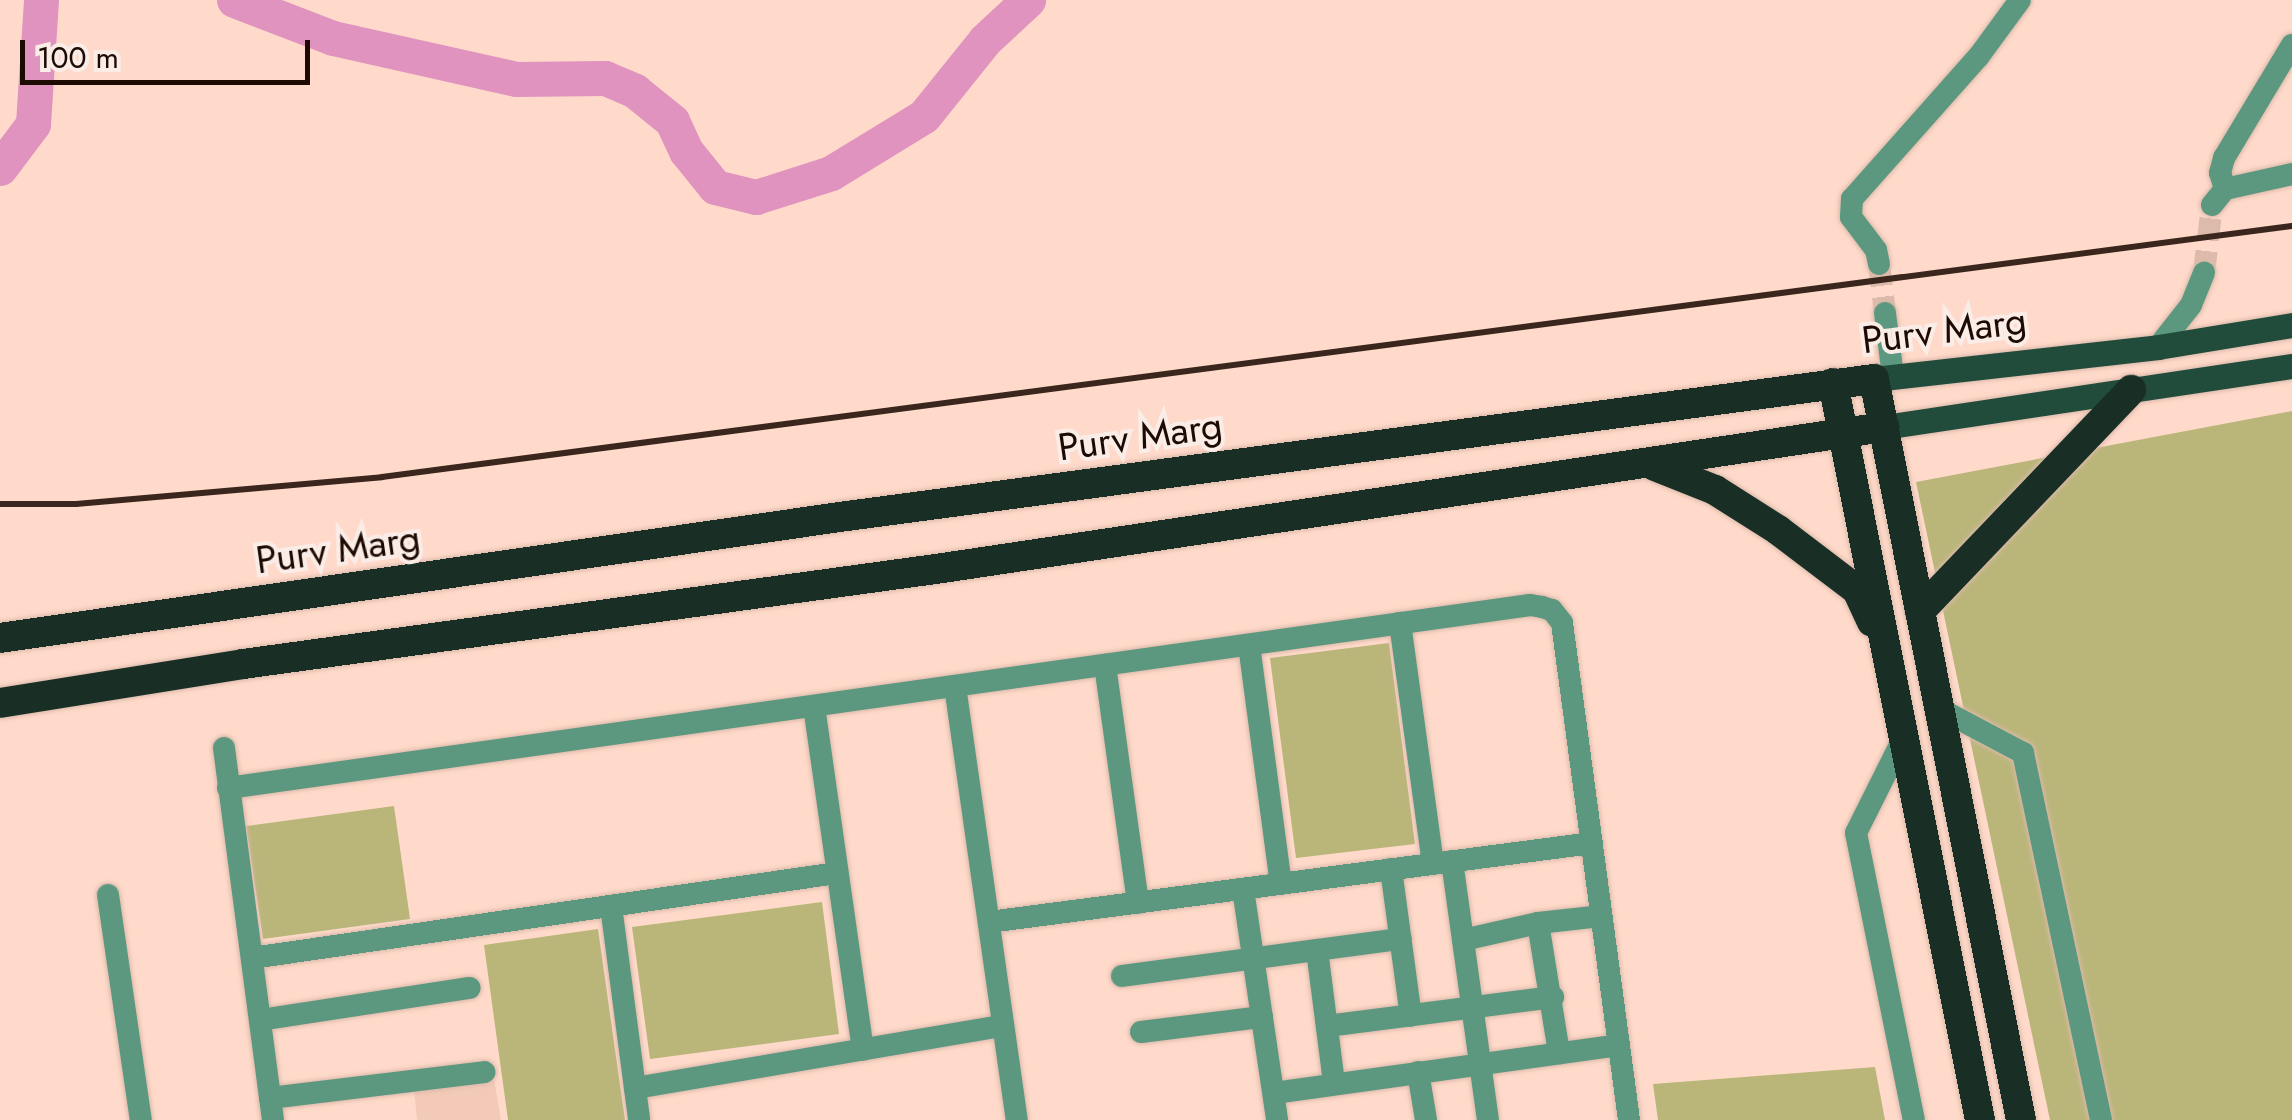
<!DOCTYPE html>
<html>
<head>
<meta charset="utf-8">
<style>
  body { margin:0 }
  #map { position:relative; width:2292px; height:1120px; overflow:hidden; background:#ffdaca; font-family:Jost,sans-serif }
  div>[style] { position:absolute }
  [style*='--x'] { left:calc(var(--x)*1px); top:calc(var(--y)*1px); width:calc(var(--w)*1px); rotate:calc(var(--a)*1deg) }
  .built>* { inset:0; background:#f3cab8 }
  .green>* { inset:0; background:#bab67a }
  .river>* { height:35px; margin:-17.5px; padding:0 17.5px; transform-origin:17.5px; border-radius:17.5px; background:#df93be }
  .minor-tunnel>* { height:22px; margin-top:-11px; transform-origin:0; background:repeating-linear-gradient(90deg,#ddbbac 0 22px,transparent 0 33px) }
  .roads { filter:drop-shadow(0 0 2px #dbb9aa) drop-shadow(0 0 2px #dbb9aa) }
  .minor>* { height:22px; margin:-11px; padding:0 11px; transform-origin:11px; border-radius:11px; background:#5c987f }
  .major>* { height:25px; margin:-12.5px; padding:0 12.5px; transform-origin:12.5px; border-radius:12.5px; background:#214c3b }
  .highway>* { height:30px; margin:-15px; padding:0 15px; transform-origin:15px; border-radius:15px; background:#192f26 }
  .rail>* { height:6px; margin:-3px; padding:0 3px; transform-origin:3px; border-radius:3px; background:#3b261e }
  span { translate:-50% -50%; white-space:nowrap; text-align:center; line-height:1.15; -webkit-text-stroke:8px #faede8; paint-order:stroke }
  .street-label { font-size:38px; color:#1d0a03 }
  .scale { position:absolute; left:20px; top:40px; width:290px; height:45px; box-sizing:border-box; border:5px solid #1d0a03; border-top:0; padding-left:12px; font-size:30px; line-height:35px; white-space:nowrap; color:#1d0a03; -webkit-text-stroke:8px #faede8; paint-order:stroke }
</style>
</head>
<body>
<div id="map">
  <div class="built">
    <i style="clip-path:polygon(494px 1078px,501px 1120px,417px 1120px,414px 1088px)"></i>
  </div>
  <div class="green">
    <i style="clip-path:polygon(2292px 411px,2292px 1120px,2050px 1120px,1916px 482px)"></i>
    <i style="clip-path:polygon(1389px 643px,1415px 844px,1296px 858px,1270px 658px)"></i>
    <i style="clip-path:polygon(394px 806px,410px 919px,263px 939px,246px 826px)"></i>
    <i style="clip-path:polygon(822px 902px,839px 1034px,650px 1059px,632px 927px)"></i>
    <i style="clip-path:polygon(598px 929px,625px 1120px,508px 1120px,484px 945px)"></i>
    <i style="clip-path:polygon(1875px 1067px,1885px 1120px,1658px 1120px,1653px 1084px)"></i>
  </div>
  <div class="river">
    <i style="--x:234;--y:0;--w:106;--a:21"></i>
    <i style="--x:333;--y:38;--w:188;--a:12.6"></i>
    <i style="--x:516;--y:79;--w:89;--a:-0.6"></i>
    <i style="--x:605;--y:78;--w:33;--a:23"></i>
    <i style="--x:635;--y:91;--w:48;--a:39"></i>
    <i style="--x:672;--y:121;--w:33;--a:65"></i>
    <i style="--x:686;--y:151;--w:46;--a:51.1"></i>
    <i style="--x:715;--y:187;--w:42;--a:13.7"></i>
    <i style="--x:756;--y:197;--w:79;--a:-17.7"></i>
    <i style="--x:831;--y:173;--w:109;--a:-31.5"></i>
    <i style="--x:924;--y:116;--w:97;--a:-51.2"></i>
    <i style="--x:985;--y:40;--w:59;--a:-42.9"></i>
    <i style="--x:0;--y:168;--w:55;--a:-53.1"></i>
    <i style="--x:33;--y:124;--w:124;--a:-86.3"></i>
  </div>
  <div class="minor-tunnel">
    <i style="--x:1879;--y:264;--w:49;--a:83"></i>
    <i style="--x:2204;--y:273;--w:68;--a:-83.3"></i>
  </div>
  <div class="roads">
    <div class="minor">
      <i style="--x:2225;--y:189;--w:17;--a:-107"></i>
      <i style="--x:2220;--y:173;--w:16;--a:-75"></i>
      <i style="--x:2224;--y:158;--w:132;--a:-59"></i>
      <i style="--x:2212;--y:205;--w:21;--a:-51"></i>
      <i style="--x:2225;--y:189;--w:69;--a:-12.6"></i>
      <i style="--x:1879;--y:264;--w:14;--a:-102"></i>
      <i style="--x:1876;--y:250;--w:41;--a:-127.1"></i>
      <i style="--x:1851;--y:217;--w:18;--a:-87"></i>
      <i style="--x:1852;--y:199;--w:191;--a:-48.4"></i>
      <i style="--x:1979;--y:56;--w:69;--a:-53.8"></i>
      <i style="--x:1885;--y:313;--w:64;--a:82.8"></i>
      <i style="--x:2158;--y:347;--w:53;--a:-51.8"></i>
      <i style="--x:2191;--y:305;--w:35;--a:-68"></i>
      <i style="--x:1400;--y:623;--w:243;--a:82.2"></i>
      <i style="--x:1249;--y:645;--w:241;--a:82.4"></i>
      <i style="--x:1105;--y:665;--w:240;--a:82.1"></i>
      <i style="--x:955;--y:686;--w:438;--a:81.9"></i>
      <i style="--x:814;--y:706;--w:347;--a:81.9"></i>
      <i style="--x:1940;--y:709;--w:94;--a:27.9"></i>
      <i style="--x:2023;--y:753;--w:375;--a:78"></i>
      <i style="--x:1904;--y:737;--w:107;--a:116.6"></i>
      <i style="--x:1856;--y:833;--w:293;--a:78.6"></i>
      <i style="--x:224;--y:748;--w:375;--a:82.5"></i>
      <i style="--x:228;--y:788;--w:1315;--a:-8"></i>
      <i style="--x:1530;--y:605;--w:12;--a:9"></i>
      <i style="--x:1542;--y:607;--w:10;--a:17"></i>
      <i style="--x:1552;--y:610;--w:16;--a:52"></i>
      <i style="--x:1562;--y:623;--w:501;--a:82.32"></i>
      <i style="--x:1452;--y:861;--w:261;--a:82.1"></i>
      <i style="--x:1391;--y:869;--w:148;--a:82.3"></i>
      <i style="--x:1243;--y:889;--w:233;--a:81.6"></i>
      <i style="--x:108;--y:895;--w:227;--a:81.7"></i>
      <i style="--x:611;--y:906;--w:216;--a:82.5"></i>
      <i style="--x:989;--y:922;--w:608;--a:-7.46"></i>
      <i style="--x:1538;--y:923;--w:132;--a:80.8"></i>
      <i style="--x:1463;--y:940;--w:77;--a:-12.8"></i>
      <i style="--x:1538;--y:923;--w:63;--a:-6.3"></i>
      <i style="--x:1317;--y:950;--w:134;--a:82.7"></i>
      <i style="--x:252;--y:958;--w:591;--a:-8.27"></i>
      <i style="--x:1122;--y:976;--w:281;--a:-7.6"></i>
      <i style="--x:260;--y:1020;--w:212;--a:-8.7"></i>
      <i style="--x:1327;--y:1026;--w:228;--a:-7.3"></i>
      <i style="--x:1141;--y:1032;--w:122;--a:-7.1"></i>
      <i style="--x:1418;--y:1072;--w:49;--a:80.5"></i>
      <i style="--x:635;--y:1088;--w:373;--a:-9.6"></i>
      <i style="--x:1274;--y:1093;--w:348;--a:-7.9"></i>
      <i style="--x:270;--y:1098;--w:216;--a:-6.9"></i>
    </div>
    <div class="major">
      <i style="--x:1874;--y:379;--w:286;--a:-6.4"></i>
      <i style="--x:2158;--y:347;--w:136;--a:-9.3"></i>
      <i style="--x:1884;--y:427;--w:413;--a:-8.5"></i>
    </div>
    <div class="highway">
      <i style="--x:1833;--y:383;--w:752;--a:78.72"></i>
      <i style="--x:1655;--y:466;--w:65;--a:21.8"></i>
      <i style="--x:1715;--y:490;--w:75;--a:32.4"></i>
      <i style="--x:1778;--y:530;--w:99;--a:37.2"></i>
      <i style="--x:1857;--y:590;--w:35;--a:65"></i>
      <i style="--x:1920;--y:611;--w:306;--a:-46.3"></i>
      <i style="--x:0;--y:638;--w:856;--a:-8.2"></i>
      <i style="--x:847;--y:516;--w:1036;--a:-7.6"></i>
      <i style="--x:1874;--y:379;--w:755;--a:78.78"></i>
      <i style="--x:0;--y:703;--w:246;--a:-9.1"></i>
      <i style="--x:243;--y:664;--w:699;--a:-7.81"></i>
      <i style="--x:936;--y:569;--w:959;--a:-8.52"></i>
    </div>
  </div>
  <div class="rail">
    <i style="--x:0;--y:504;--w:76;--a:0"></i>
    <i style="--x:76;--y:504;--w:307;--a:-5"></i>
    <i style="--x:382;--y:477;--w:1926;--a:-7.49"></i>
  </div>
  <div class="street-label">
    <span style="left:1944px;top:330px;rotate:-7deg">Purv Marg</span>
    <span style="left:1140px;top:436px;rotate:-8deg">Purv Marg</span>
    <span style="left:338px;top:549px;rotate:-8deg">Purv Marg</span>
  </div>
  <div class="scale">100 m</div>
</div>
</body>
</html>
